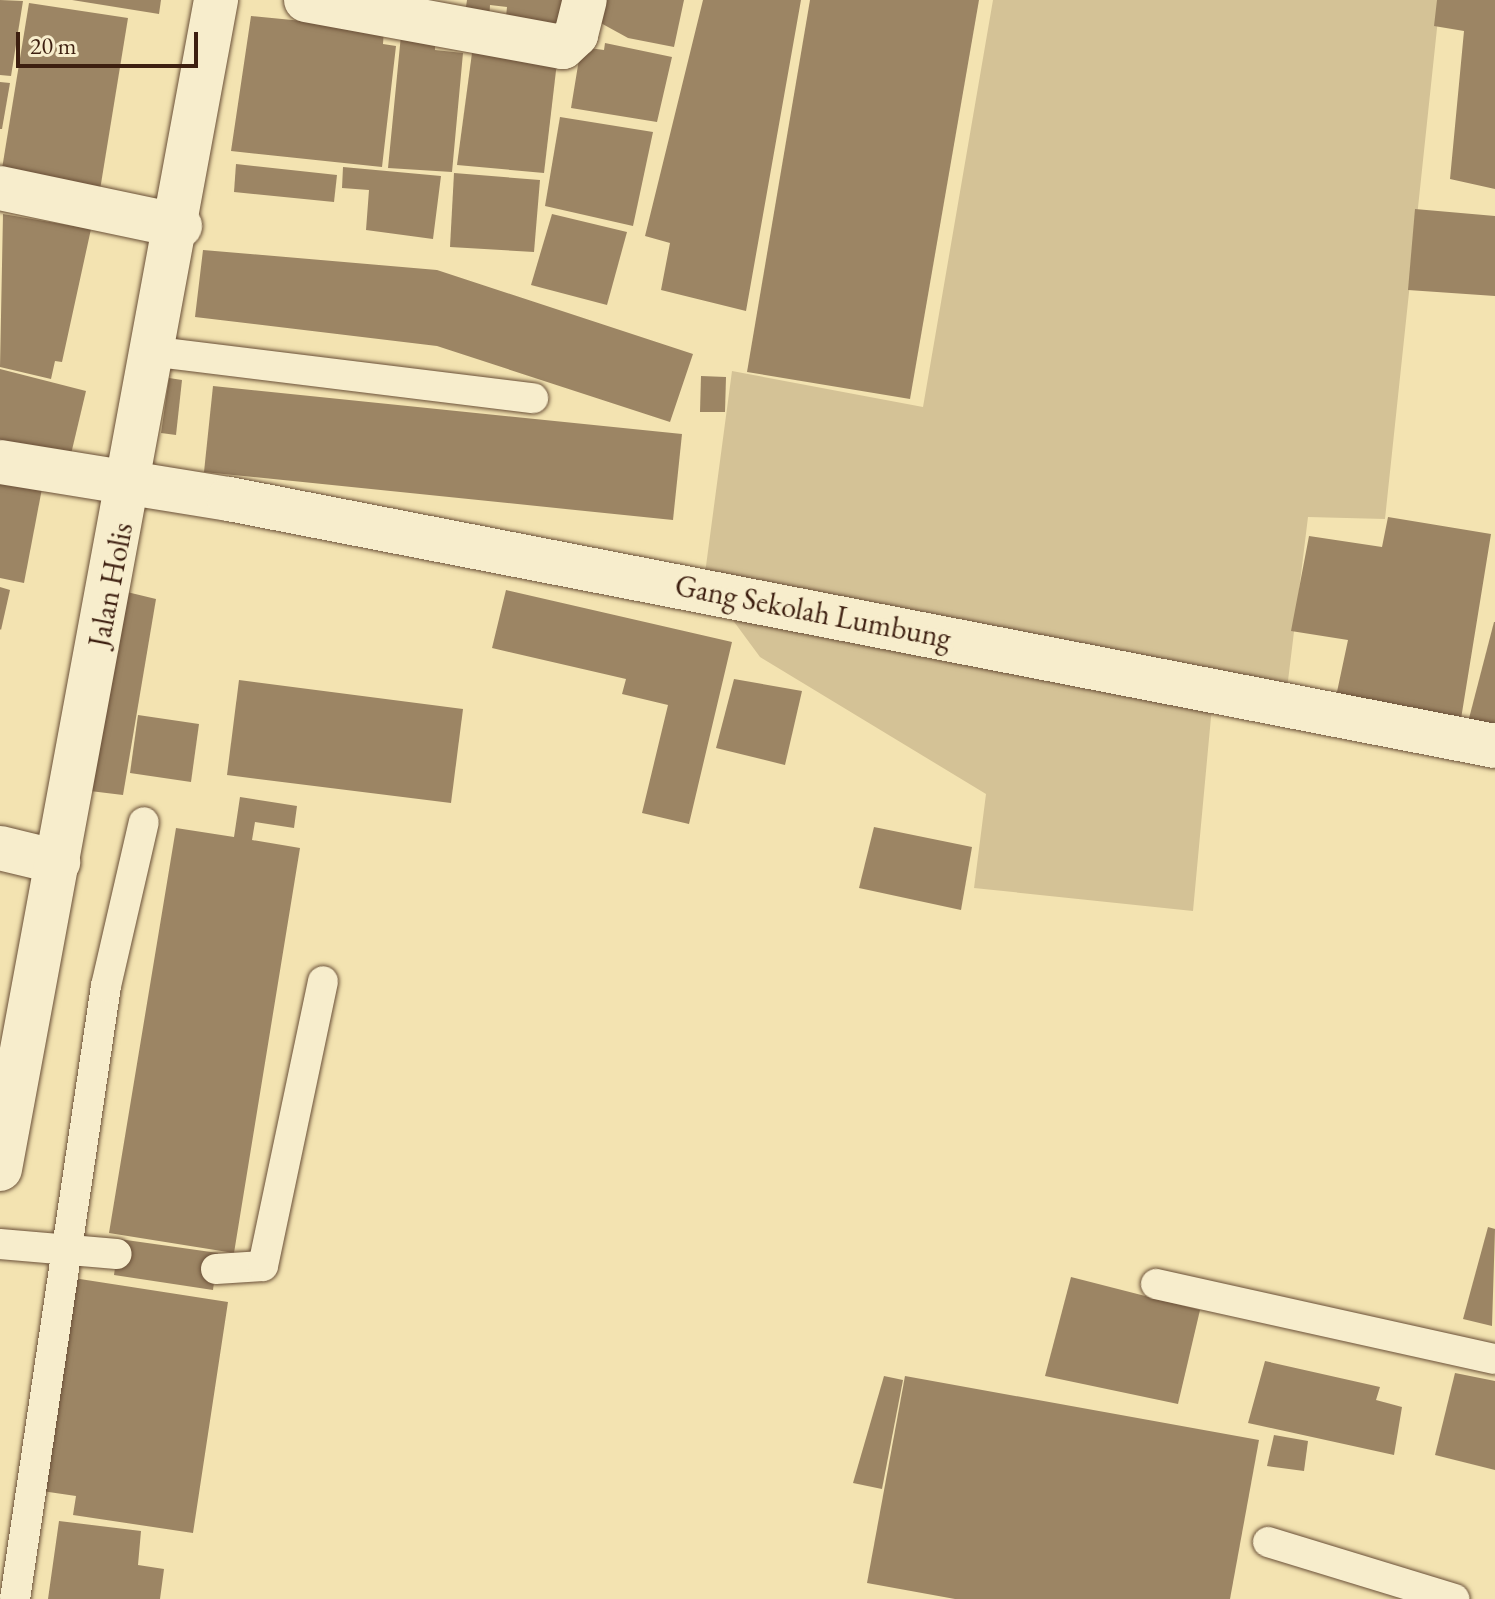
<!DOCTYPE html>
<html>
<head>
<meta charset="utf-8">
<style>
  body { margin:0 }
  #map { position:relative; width:1495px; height:1599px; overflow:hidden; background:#f3e3b1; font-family:"EB Garamond",serif }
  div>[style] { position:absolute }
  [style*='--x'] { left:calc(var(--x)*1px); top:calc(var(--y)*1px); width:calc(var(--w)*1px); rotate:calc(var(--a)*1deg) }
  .green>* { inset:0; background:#d4c296 }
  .building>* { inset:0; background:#9c8564 }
  .roads { filter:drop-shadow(0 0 2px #6a5038) drop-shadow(0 0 2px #6a5038) }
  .lane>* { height:30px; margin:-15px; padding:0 15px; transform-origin:15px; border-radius:15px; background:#f7edcc }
  .street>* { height:44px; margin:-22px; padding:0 22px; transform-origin:22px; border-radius:22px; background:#f7edcc }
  span { translate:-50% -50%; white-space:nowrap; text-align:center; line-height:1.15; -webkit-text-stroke:8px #f7edcc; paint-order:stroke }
  .street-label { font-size:30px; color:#3d1f10 }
  .scale { position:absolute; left:16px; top:32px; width:182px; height:36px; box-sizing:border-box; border:4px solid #3d1f10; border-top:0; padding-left:10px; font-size:24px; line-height:28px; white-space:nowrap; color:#3d1f10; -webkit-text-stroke:6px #f7edcc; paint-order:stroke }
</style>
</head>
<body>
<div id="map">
  <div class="green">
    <i style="clip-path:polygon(993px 0,1440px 0,1385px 519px,1308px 517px,1287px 689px,1214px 685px,1193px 911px,974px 888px,986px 794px,760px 657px,704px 581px,732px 371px,923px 407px)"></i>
  </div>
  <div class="building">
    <i style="clip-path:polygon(0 0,23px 1px,11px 76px,0 75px)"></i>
    <i style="clip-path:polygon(72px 0,161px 0,159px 14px)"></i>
    <i style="clip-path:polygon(467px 0,576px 0,571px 35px,505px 26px,507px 7px,490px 5px,489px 22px,464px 20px)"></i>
    <i style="clip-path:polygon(590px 0,684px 0,674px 47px,628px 38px,588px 16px)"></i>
    <i style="clip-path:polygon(703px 0,801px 0,746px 311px,661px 290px,670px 243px,645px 236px)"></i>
    <i style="clip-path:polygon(810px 0,979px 0,910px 399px,747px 372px)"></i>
    <i style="clip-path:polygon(1437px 0,1495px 0,1495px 189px,1450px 179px,1464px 31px,1434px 26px)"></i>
    <i style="clip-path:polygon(29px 3px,128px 18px,99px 196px,0 181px)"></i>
    <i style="clip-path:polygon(251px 16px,384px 29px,383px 44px,396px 46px,382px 167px,231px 151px)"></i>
    <i style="clip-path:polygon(401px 35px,435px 37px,435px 50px,463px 53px,452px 172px,388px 168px)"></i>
    <i style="clip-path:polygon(605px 43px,672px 57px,657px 122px,571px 108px,581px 47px,604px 50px)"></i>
    <i style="clip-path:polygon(472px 53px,557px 62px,544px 173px,457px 165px)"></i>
    <i style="clip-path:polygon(0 82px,10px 83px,2px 129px,0 129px)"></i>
    <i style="clip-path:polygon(560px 117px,653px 132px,633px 226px,545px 206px)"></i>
    <i style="clip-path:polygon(236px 164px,337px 175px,334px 202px,234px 192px)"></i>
    <i style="clip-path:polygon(343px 167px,441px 176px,433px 239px,366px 230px,369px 190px,342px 188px)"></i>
    <i style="clip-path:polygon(454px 173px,540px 180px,534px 252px,450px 247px)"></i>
    <i style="clip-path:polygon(1415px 209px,1495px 216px,1495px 296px,1408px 290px)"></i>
    <i style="clip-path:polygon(3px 214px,91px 229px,62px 362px,55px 361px,51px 379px,0 367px)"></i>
    <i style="clip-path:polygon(552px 214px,627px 232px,607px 305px,531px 285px)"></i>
    <i style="clip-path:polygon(203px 250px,437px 270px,693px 354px,670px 422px,437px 346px,195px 317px)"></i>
    <i style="clip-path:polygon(0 369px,86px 391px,67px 471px,0 455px)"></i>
    <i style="clip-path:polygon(701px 376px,726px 377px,725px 412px,700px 412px)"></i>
    <i style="clip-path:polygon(169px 378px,182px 380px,176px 435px,161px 433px)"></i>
    <i style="clip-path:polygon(213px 386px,682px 434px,673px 520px,204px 472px)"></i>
    <i style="clip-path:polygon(0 469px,44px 478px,24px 583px,0 578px)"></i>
    <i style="clip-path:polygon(1388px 517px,1491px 534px,1460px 725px,1334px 706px,1348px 640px,1291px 631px,1309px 536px,1382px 547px)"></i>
    <i style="clip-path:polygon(0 587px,10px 590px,1px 630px,0 629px)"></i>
    <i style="clip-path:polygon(506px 590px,732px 642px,689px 824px,642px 813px,668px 705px,622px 694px,626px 679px,492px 648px)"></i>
    <i style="clip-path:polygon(127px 592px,156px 599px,123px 795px,90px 791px)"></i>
    <i style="clip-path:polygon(1494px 622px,1495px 622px,1495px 737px,1466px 730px)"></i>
    <i style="clip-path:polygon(734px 679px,802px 691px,785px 765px,716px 748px)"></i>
    <i style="clip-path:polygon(239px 680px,463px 709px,451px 803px,227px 775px)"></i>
    <i style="clip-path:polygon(138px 715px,199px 724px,191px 782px,130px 773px)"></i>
    <i style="clip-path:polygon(240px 797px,297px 806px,294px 828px,255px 822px,252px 840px,300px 848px,234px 1253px,109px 1233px,176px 828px,234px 837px)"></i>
    <i style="clip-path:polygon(874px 827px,972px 847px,961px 910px,859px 888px)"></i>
    <i style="clip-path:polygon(1488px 1227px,1495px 1229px,1492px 1326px,1463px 1319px)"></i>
    <i style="clip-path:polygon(119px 1239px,218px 1253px,213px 1290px,114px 1275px)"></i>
    <i style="clip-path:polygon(67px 1277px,228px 1302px,193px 1533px,73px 1515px,76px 1496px,35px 1490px)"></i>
    <i style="clip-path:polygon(1071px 1277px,1200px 1310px,1178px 1404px,1045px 1376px)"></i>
    <i style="clip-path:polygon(1265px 1361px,1380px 1387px,1376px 1400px,1402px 1407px,1394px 1455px,1248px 1423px)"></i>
    <i style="clip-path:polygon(1455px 1373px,1495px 1381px,1495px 1470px,1435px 1455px)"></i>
    <i style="clip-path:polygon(884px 1376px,903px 1380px,882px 1489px,853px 1483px)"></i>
    <i style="clip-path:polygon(905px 1376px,1259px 1440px,1230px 1599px,955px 1599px,867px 1583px)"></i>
    <i style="clip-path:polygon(1274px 1435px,1308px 1441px,1304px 1471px,1267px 1466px)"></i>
    <i style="clip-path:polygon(59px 1521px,141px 1531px,138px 1565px,164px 1569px,160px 1599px,48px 1599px)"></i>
  </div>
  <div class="roads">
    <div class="lane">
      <i style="--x:157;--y:352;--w:379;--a:7"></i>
      <i style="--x:0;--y:1244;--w:117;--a:4.9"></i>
      <i style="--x:216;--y:1269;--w:47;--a:-3.7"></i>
      <i style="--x:263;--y:1266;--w:291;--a:-78.1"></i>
      <i style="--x:1156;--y:1284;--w:347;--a:12.5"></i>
      <i style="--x:1268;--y:1542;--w:195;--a:17"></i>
      <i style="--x:15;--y:1599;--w:620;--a:-81.56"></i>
      <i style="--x:106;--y:986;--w:168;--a:-77"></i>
    </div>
    <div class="street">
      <i style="--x:306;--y:0;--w:261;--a:10.4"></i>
      <i style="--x:563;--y:47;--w:18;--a:-43"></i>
      <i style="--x:576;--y:35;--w:36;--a:-76"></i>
      <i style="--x:0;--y:188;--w:184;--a:11.9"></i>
      <i style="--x:0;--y:462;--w:232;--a:9.2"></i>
      <i style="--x:229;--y:499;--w:1290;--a:11.04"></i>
      <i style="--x:0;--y:848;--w:60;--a:13.6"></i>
      <i style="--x:0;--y:1169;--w:1189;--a:-79.53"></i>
    </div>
  </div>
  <div class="street-label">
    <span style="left:111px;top:585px;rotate:-79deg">Jalan Holis</span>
    <span style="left:813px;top:612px;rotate:11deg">Gang Sekolah Lumbung</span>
  </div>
  <div class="scale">20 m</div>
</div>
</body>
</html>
